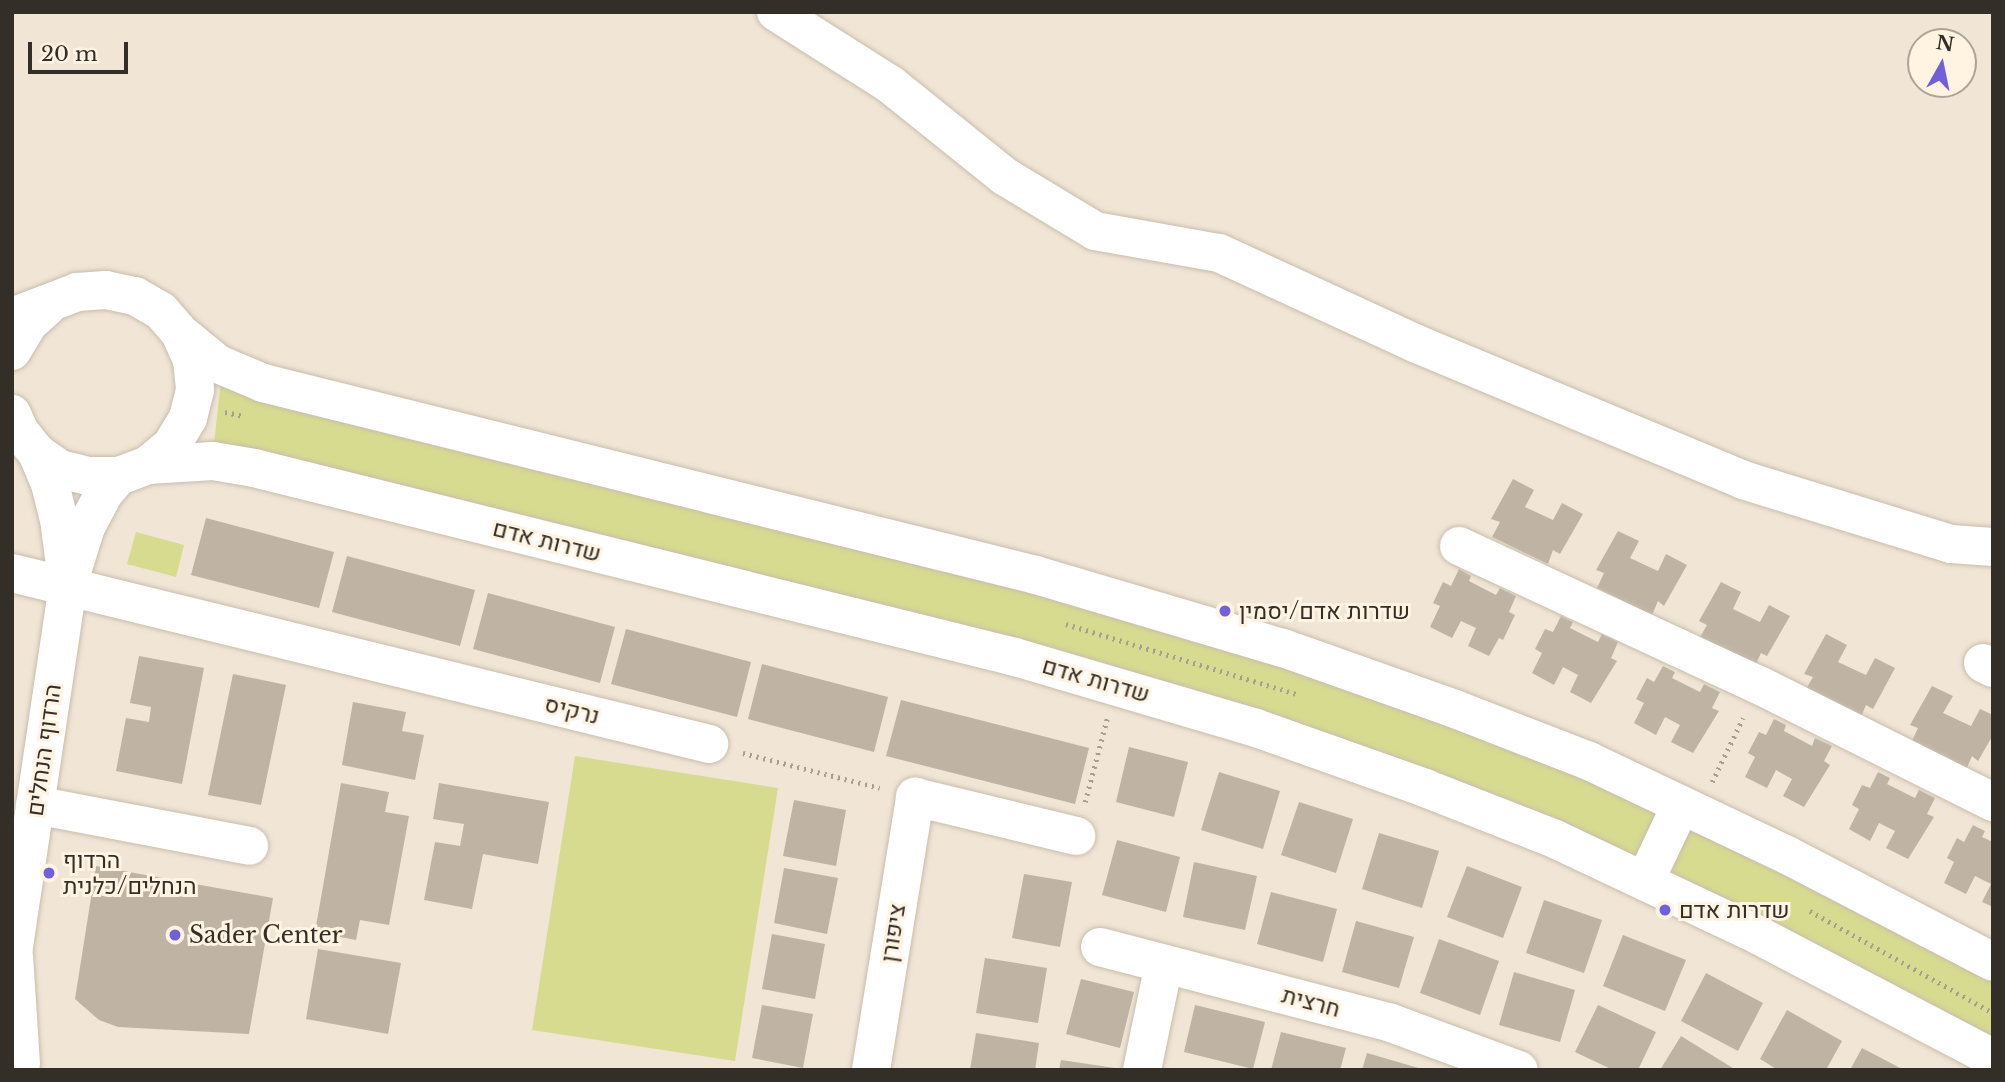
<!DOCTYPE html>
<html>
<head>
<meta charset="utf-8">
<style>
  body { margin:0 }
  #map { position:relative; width:2005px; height:1082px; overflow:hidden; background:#f1e5d5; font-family:"Libre Baskerville",Heebo,serif }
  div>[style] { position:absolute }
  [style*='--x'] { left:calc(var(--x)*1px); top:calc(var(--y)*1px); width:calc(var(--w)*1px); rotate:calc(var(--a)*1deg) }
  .green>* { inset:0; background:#d7db90 }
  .building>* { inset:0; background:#bfb4a4 }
  .path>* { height:4.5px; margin-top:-2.25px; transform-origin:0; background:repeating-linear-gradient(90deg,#a79e92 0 2px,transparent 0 7px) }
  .roads { filter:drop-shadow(0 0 2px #c8bdad) drop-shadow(0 0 2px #c8bdad) }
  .minor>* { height:38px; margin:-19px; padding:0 19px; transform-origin:19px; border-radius:19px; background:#fff }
  .dots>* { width:19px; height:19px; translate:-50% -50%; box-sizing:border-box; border:4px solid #fff3e2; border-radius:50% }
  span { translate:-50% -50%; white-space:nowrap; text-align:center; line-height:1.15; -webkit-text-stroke:6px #fff3e2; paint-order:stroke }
  .street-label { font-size:23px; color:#332e28 }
  .poi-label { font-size:23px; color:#332e28 }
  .left { translate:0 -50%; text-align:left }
  .frame { position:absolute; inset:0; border:14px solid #332e28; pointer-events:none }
  .north { position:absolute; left:1907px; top:28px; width:70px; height:70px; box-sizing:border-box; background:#fff3e2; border:2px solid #ada498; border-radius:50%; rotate:9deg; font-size:19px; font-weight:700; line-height:28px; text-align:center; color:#332e28 }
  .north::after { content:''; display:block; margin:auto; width:24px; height:32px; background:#7260db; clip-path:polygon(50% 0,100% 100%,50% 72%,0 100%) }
  .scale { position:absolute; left:28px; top:42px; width:100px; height:32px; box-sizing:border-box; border:4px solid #332e28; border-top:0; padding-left:9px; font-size:21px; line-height:24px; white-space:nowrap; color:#332e28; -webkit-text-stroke:5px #fff3e2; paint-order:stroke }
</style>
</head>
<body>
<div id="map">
  <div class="green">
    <i style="clip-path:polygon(221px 380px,1032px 592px,1277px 665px,1449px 725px,1582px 778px,1780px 871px,1993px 982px,1993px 1039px,1562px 823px,214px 444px)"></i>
    <i style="clip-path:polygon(136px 532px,184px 545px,176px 577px,127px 564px)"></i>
    <i style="clip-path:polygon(575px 756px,778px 788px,735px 1061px,532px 1030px)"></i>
  </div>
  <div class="building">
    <i style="clip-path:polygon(1513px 479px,1534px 490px,1525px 507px,1553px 520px,1562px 503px,1583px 514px,1560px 554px,1553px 550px,1548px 564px,1492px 537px,1500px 522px,1491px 519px)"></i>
    <i style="clip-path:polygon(206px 518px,334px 552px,319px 608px,191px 575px)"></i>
    <i style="clip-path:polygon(1618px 531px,1639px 541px,1630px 558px,1658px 571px,1666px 554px,1687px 565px,1664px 606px,1658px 601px,1652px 615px,1597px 588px,1604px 573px,1596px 570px)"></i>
    <i style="clip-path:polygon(347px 556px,475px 590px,460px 646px,332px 612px)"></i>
    <i style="clip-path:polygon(1459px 569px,1471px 576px,1469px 581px,1496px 595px,1500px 588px,1516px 596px,1509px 612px,1515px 615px,1503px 640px,1499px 638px,1489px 656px,1468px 646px,1476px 628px,1461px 621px,1452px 638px,1430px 627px,1440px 606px,1433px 603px,1443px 582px,1451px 586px)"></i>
    <i style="clip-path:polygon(1721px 582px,1741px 592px,1733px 609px,1760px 622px,1769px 605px,1790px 616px,1767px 656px,1761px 653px,1755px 666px,1699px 639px,1707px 625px,1699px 621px)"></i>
    <i style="clip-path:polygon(488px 593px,615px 627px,600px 683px,473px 649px)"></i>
    <i style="clip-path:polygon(1561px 616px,1573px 622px,1570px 628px,1598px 642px,1602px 634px,1618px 642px,1611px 658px,1617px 661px,1591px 703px,1570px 692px,1578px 675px,1563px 667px,1554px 685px,1532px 673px,1542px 653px,1535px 649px,1545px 629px,1553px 632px)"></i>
    <i style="clip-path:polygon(626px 629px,751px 662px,737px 717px,611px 684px)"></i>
    <i style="clip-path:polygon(1826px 634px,1847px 645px,1838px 662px,1866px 675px,1875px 658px,1895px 668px,1873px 709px,1866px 705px,1860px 719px,1805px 691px,1813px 677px,1804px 674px)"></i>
    <i style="clip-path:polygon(139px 656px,204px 668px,182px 784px,116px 771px,126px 718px,149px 722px,151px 707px,130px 703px)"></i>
    <i style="clip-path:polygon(762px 664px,888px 697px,874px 752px,748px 719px)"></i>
    <i style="clip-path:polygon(1663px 666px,1675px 672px,1672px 678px,1700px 692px,1704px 684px,1720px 692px,1712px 708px,1719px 711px,1693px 753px,1671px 742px,1680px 725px,1665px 717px,1656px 735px,1634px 723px,1644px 703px,1636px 699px,1647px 678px,1654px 682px)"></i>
    <i style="clip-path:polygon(233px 674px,286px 685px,261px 805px,208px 795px)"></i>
    <i style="clip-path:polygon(1932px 686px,1953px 696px,1943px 713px,1971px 726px,1980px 709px,1993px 715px,1993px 735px,1978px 761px,1972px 756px,1966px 770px,1911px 743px,1918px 728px,1910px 725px)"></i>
    <i style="clip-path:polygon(901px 700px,1089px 748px,1075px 804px,886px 756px)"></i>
    <i style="clip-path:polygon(353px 702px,406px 712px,402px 731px,424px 735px,415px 780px,342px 765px)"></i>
    <i style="clip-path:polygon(1774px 719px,1786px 725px,1784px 731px,1812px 746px,1815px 738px,1832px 746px,1824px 761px,1830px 765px,1804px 807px,1783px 796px,1792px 779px,1776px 770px,1767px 788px,1745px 777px,1755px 757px,1748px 753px,1759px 732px,1766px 735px)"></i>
    <i style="clip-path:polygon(1129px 747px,1188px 762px,1174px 817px,1116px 802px)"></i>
    <i style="clip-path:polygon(1219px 772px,1280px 791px,1263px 849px,1201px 830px)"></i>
    <i style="clip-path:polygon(1878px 772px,1890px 778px,1887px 784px,1915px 798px,1919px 790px,1935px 798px,1927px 814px,1934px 817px,1908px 859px,1886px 848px,1895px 831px,1879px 823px,1870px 841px,1849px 829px,1859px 809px,1852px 805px,1862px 785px,1870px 788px)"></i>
    <i style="clip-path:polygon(341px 783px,389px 792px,385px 812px,409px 816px,389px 925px,360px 920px,356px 940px,315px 932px)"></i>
    <i style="clip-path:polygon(439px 783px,549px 802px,538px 864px,483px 854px,472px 909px,424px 900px,435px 842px,460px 846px,464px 824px,433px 819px)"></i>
    <i style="clip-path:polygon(794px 800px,846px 810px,836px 866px,783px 856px)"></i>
    <i style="clip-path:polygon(1299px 802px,1353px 819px,1336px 873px,1281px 855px)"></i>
    <i style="clip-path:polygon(1973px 825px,1985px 831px,1982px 837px,1993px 842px,1993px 907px,1982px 902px,1991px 884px,1975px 876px,1966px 894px,1944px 883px,1954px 862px,1947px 858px,1957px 838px,1964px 842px)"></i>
    <i style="clip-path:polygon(1379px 833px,1439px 851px,1422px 908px,1362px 889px)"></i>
    <i style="clip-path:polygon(1117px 840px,1180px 857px,1166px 912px,1102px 895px)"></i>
    <i style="clip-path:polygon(1194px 862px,1257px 876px,1245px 930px,1183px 917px)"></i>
    <i style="clip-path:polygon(96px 866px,273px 898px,249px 1034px,118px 1027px,99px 1020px,75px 999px)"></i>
    <i style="clip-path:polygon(1467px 866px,1522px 887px,1503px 938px,1447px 917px)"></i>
    <i style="clip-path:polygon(784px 868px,838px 878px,827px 934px,774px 923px)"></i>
    <i style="clip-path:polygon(1024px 874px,1072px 882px,1060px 947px,1012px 938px)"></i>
    <i style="clip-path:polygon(1271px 892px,1337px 909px,1323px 962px,1257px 944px)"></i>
    <i style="clip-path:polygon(1544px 900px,1602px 920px,1584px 973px,1526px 953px)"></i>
    <i style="clip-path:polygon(1356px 921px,1414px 937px,1399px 988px,1342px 972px)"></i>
    <i style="clip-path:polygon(772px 934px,825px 944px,815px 999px,762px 989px)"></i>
    <i style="clip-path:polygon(1623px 935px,1686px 960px,1665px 1011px,1603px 986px)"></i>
    <i style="clip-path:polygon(1439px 939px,1499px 961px,1480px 1015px,1420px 993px)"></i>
    <i style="clip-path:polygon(318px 949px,401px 963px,388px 1034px,306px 1019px)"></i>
    <i style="clip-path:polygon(985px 958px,1047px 968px,1038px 1023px,976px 1013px)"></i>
    <i style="clip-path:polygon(1514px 972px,1575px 990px,1560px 1042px,1499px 1025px)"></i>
    <i style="clip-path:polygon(1706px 973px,1763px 1003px,1738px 1051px,1681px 1021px)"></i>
    <i style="clip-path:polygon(1081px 979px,1134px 992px,1120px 1048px,1066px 1034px)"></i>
    <i style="clip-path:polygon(762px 1005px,813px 1014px,803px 1068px,752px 1058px)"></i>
    <i style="clip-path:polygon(1195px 1005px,1265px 1022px,1253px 1069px,1184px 1052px)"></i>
    <i style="clip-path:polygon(1598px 1005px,1656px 1032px,1638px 1070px,1613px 1070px,1575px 1052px)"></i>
    <i style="clip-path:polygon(1787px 1010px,1842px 1041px,1826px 1070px,1778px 1070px,1760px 1059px)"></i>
    <i style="clip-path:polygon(1281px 1032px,1346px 1048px,1340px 1070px,1271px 1070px)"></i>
    <i style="clip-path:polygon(976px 1033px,1039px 1043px,1035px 1070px,970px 1070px)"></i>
    <i style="clip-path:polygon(1681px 1036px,1736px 1070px,1660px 1070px)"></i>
    <i style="clip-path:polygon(1862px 1048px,1904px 1070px,1850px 1070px)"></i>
    <i style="clip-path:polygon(1367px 1053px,1422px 1069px,1421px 1070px,1362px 1070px)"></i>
    <i style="clip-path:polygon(1061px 1060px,1115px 1068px,1115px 1070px,1059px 1070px)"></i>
  </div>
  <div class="path">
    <i style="--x:225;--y:412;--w:19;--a:12"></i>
    <i style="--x:1066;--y:624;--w:244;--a:16.9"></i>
    <i style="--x:743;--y:753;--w:141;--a:14.3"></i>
    <i style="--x:1712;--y:782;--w:71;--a:-64.2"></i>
    <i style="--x:1085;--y:802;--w:86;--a:-75.2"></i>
    <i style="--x:1810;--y:911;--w:210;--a:29.1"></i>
  </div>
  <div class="roads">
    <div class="minor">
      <i style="--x:776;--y:12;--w:136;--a:32.4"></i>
      <i style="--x:891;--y:85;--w:145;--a:38.8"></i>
      <i style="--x:1004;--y:176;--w:106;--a:31.1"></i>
      <i style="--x:1095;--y:231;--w:126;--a:10.1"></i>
      <i style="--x:1219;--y:253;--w:218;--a:24.7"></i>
      <i style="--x:1417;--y:344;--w:353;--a:22.6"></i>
      <i style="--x:1743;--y:480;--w:218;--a:17.1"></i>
      <i style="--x:1951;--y:544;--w:42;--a:4.1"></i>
      <i style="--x:12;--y:317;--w:70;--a:-21"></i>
      <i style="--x:77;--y:292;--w:29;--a:-4"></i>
      <i style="--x:106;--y:290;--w:30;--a:12"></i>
      <i style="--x:135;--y:296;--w:30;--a:30"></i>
      <i style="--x:161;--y:311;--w:29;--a:49"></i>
      <i style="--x:180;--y:333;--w:30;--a:66"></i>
      <i style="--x:192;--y:360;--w:30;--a:84"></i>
      <i style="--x:195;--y:390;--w:29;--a:104"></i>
      <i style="--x:188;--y:418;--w:31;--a:121"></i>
      <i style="--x:172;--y:445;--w:31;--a:140"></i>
      <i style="--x:148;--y:465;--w:31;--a:159"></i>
      <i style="--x:119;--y:476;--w:31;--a:180"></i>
      <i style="--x:88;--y:476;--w:29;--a:-166"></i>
      <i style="--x:60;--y:469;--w:28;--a:-145"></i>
      <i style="--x:37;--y:453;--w:27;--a:-129"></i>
      <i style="--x:20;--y:432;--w:20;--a:-114"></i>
      <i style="--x:180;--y:333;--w:49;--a:39.2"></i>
      <i style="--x:218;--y:364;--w:49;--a:22.9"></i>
      <i style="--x:263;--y:383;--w:796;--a:13.95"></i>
      <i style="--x:1036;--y:575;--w:258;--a:16.5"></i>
      <i style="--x:1283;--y:648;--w:182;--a:19.5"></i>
      <i style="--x:1455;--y:709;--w:144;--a:21.2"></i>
      <i style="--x:1589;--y:761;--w:219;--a:25.4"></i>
      <i style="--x:1787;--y:855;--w:232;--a:27.4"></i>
      <i style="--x:12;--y:351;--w:31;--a:-59"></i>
      <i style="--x:28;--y:324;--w:27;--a:-42"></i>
      <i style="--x:37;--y:453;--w:34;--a:67"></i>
      <i style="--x:50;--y:484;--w:36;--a:76"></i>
      <i style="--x:59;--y:519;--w:54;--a:82.6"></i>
      <i style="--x:148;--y:465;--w:65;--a:-3.5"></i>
      <i style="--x:213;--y:461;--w:42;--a:9.7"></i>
      <i style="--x:254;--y:468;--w:784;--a:13.95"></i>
      <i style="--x:1015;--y:657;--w:251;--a:16.4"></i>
      <i style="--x:1256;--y:728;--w:179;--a:19.5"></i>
      <i style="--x:1425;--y:788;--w:140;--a:21.4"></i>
      <i style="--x:1555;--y:839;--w:216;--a:25.3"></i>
      <i style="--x:1750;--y:931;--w:274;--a:27.6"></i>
      <i style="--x:1459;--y:546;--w:331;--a:24.9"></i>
      <i style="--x:1759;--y:685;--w:262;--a:26.6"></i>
      <i style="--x:12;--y:573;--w:718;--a:13.78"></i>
      <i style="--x:1983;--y:663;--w:11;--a:27"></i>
      <i style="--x:35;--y:805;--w:218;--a:10.8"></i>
      <i style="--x:1645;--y:881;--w:84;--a:-64.7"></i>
      <i style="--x:1100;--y:947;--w:301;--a:14.6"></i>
      <i style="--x:1391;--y:1023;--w:136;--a:20.2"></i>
      <i style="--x:14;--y:956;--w:108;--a:86.3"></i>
      <i style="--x:12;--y:960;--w:379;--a:-81.5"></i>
      <i style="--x:68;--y:585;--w:61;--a:-72.8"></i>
      <i style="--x:86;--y:527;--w:38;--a:-62"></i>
      <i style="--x:104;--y:493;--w:23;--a:-49"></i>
      <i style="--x:871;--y:1070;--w:277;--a:-80.8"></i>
      <i style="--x:915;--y:797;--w:166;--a:13.6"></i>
      <i style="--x:1142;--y:1070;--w:108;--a:-78.3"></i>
    </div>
  </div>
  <div class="dots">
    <i style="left:1225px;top:611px;background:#7260db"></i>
    <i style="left:49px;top:873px;background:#7260db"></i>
    <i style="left:1665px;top:910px;background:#7260db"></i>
    <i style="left:175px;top:935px;background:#7260db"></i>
  </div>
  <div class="street-label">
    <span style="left:547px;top:541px;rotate:14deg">שדרות אדם</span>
    <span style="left:1096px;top:680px;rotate:16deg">שדרות אדם</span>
    <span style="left:572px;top:710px;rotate:14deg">נרקיס</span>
    <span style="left:44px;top:750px;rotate:-82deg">הרדוף הנחלים</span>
    <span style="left:893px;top:933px;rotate:-81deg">ציפורן</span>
    <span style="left:1311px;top:1002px;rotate:15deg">חרצית</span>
  </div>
  <div class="poi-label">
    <span class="left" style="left:1239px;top:611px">שדרות אדם/יסמין</span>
    <span class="left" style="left:63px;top:873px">הרדוף<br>הנחלים/כלנית</span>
    <span class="left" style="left:1679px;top:910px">שדרות אדם</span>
    <span class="left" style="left:189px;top:935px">Sader Center</span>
  </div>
  <div class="frame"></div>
  <div class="north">N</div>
  <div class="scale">20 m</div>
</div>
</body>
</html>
